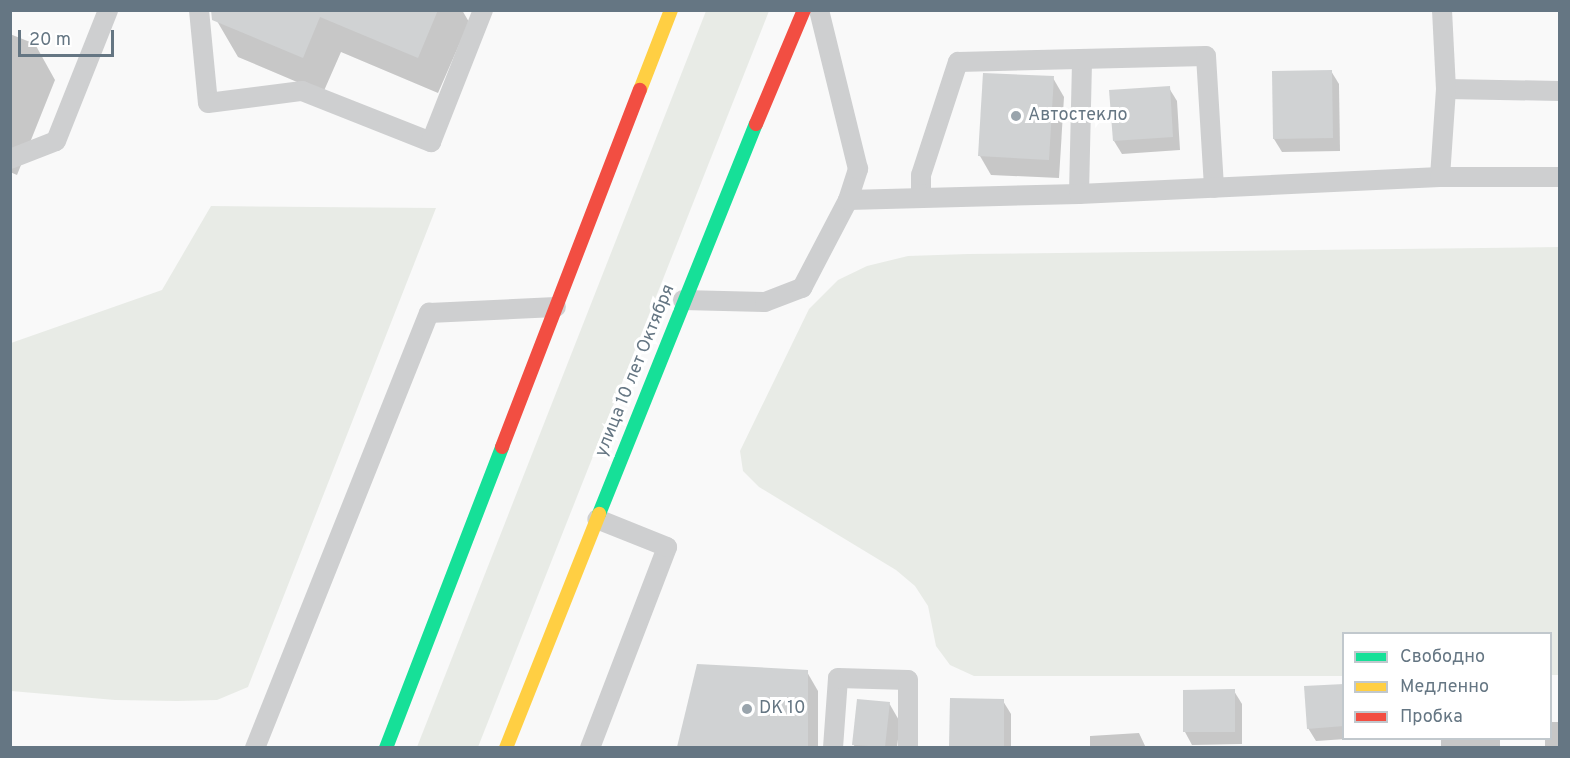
<!DOCTYPE html>
<html>
<head>
<meta charset="utf-8">
<style>
  body { margin:0 }
  #map { position:relative; width:1570px; height:758px; overflow:hidden; background:#f9f9f9; font-family:Overpass,sans-serif }
  div>[style] { position:absolute }
  [style*='--x'] { left:calc(var(--x)*1px); top:calc(var(--y)*1px); width:calc(var(--w)*1px); rotate:calc(var(--a)*1deg) }
  .green>* { inset:0; background:#e8ebe6 }
  .shadow>* { inset:0; background:#0003 }
  .building>* { inset:0; background:#d0d2d3 }
  .lane>* { height:20px; margin:-10px; padding:0 10px; transform-origin:10px; border-radius:10px; background:#cecfd0 }
  .fast>* { height:14px; margin:-7px; padding:0 7px; transform-origin:7px; border-radius:7px; background:#16e098 }
  .slow>* { height:14px; margin:-7px; padding:0 7px; transform-origin:7px; border-radius:7px; background:#ffcf43 }
  .jam>* { height:14px; margin:-7px; padding:0 7px; transform-origin:7px; border-radius:7px; background:#f24e42 }
  .dots>* { width:16px; height:16px; translate:-50% -50%; box-sizing:border-box; border:3px solid #fff; border-radius:50% }
  span { translate:-50% -50%; white-space:nowrap; text-align:center; line-height:1.15; -webkit-text-stroke:6px #fff; paint-order:stroke }
  .poi-label { font-size:18px; color:#657683 }
  .left { translate:0 -50%; text-align:left }
  .street-label { font-size:18px; color:#657683 }
  .frame { position:absolute; inset:0; border:12px solid #657683; pointer-events:none }
  .legend { position:absolute; left:1342px; top:632px; width:210px; height:108px; box-sizing:border-box; background:#fff; border:2px solid #c1c8cd; margin:0; padding:8px 10px; list-style:none; font-size:18px; color:#657683 }
  .legend li { display:flex; align-items:center; gap:12px; height:30px }
  .legend b { width:30px; border:2px solid #c1c8cd }
  .scale { position:absolute; left:18px; top:30px; width:96px; height:27px; box-sizing:border-box; border:3px solid #657683; border-top:0; padding-left:8px; font-size:18px; line-height:21px; white-space:nowrap; color:#657683; -webkit-text-stroke:4px #fff; paint-order:stroke }
</style>
</head>
<body>
<div id="map">
  <div class="green">
    <i style="clip-path:polygon(706px 11px,769px 11px,478px 747px,417px 747px)"></i>
    <i style="clip-path:polygon(211px 206px,436px 208px,248px 687px,217px 700px,177px 701px,115px 700px,11px 691px,11px 343px,162px 290px)"></i>
    <i style="clip-path:polygon(1559px 247px,1559px 675px,1551px 675px,1550px 634px,1344px 634px,1343px 676px,974px 676px,950px 665px,936px 646px,928px 606px,915px 586px,896px 570px,759px 487px,743px 471px,740px 451px,809px 309px,838px 280px,867px 266px,908px 256px,968px 254px)"></i>
  </div>
  <div class="shadow">
    <i style="clip-path:polygon(221px 10px,462px 10px,469px 22px,438px 93px,341px 52px,323px 93px,238px 57px,217px 21px)"></i>
    <i style="clip-path:polygon(10px 34px,35px 44px,55px 80px,17px 175px,10px 172px)"></i>
    <i style="clip-path:polygon(1331px 71px,1339px 84px,1340px 151px,1282px 152px,1274px 139px)"></i>
    <i style="clip-path:polygon(1053px 78px,1064px 97px,1059px 178px,991px 175px,980px 156px)"></i>
    <i style="clip-path:polygon(1169px 88px,1177px 101px,1180px 150px,1122px 154px,1114px 141px)"></i>
    <i style="clip-path:polygon(698px 666px,807px 672px,818px 691px,818px 748px,678px 748px)"></i>
    <i style="clip-path:polygon(1344px 685px,1344px 738px,1361px 738px,1316px 741px,1308px 728px)"></i>
    <i style="clip-path:polygon(1234px 691px,1242px 704px,1242px 744px,1192px 745px,1185px 732px)"></i>
    <i style="clip-path:polygon(952px 700px,1003px 701px,1011px 714px,1011px 748px,951px 748px)"></i>
    <i style="clip-path:polygon(889px 703px,900px 722px,897px 748px,855px 748px,854px 745px)"></i>
    <i style="clip-path:polygon(1550px 722px,1560px 722px,1560px 748px,1545px 748px,1545px 738px,1550px 738px)"></i>
    <i style="clip-path:polygon(1139px 733px,1146px 748px,1090px 748px,1090px 736px)"></i>
    <i style="clip-path:polygon(1441px 738px,1500px 738px,1500px 748px,1441px 748px)"></i>
  </div>
  <div class="building">
    <i style="clip-path:polygon(211px 10px,438px 10px,418px 58px,320px 17px,303px 58px,212px 20px)"></i>
    <i style="clip-path:polygon(1332px 70px,1333px 138px,1273px 139px,1272px 71px)"></i>
    <i style="clip-path:polygon(983px 73px,1054px 76px,1049px 160px,978px 156px)"></i>
    <i style="clip-path:polygon(1170px 86px,1173px 137px,1113px 141px,1109px 90px)"></i>
    <i style="clip-path:polygon(697px 664px,808px 670px,808px 747px,677px 747px)"></i>
    <i style="clip-path:polygon(1344px 684px,1344px 726px,1307px 729px,1304px 686px)"></i>
    <i style="clip-path:polygon(1235px 689px,1235px 732px,1183px 732px,1183px 690px)"></i>
    <i style="clip-path:polygon(950px 698px,1004px 699px,1004px 747px,949px 747px)"></i>
    <i style="clip-path:polygon(857px 699px,890px 702px,885px 747px,852px 745px)"></i>
  </div>
  <div class="lane">
    <i style="--x:199;--y:10;--w:93;--a:84.5"></i>
    <i style="--x:208;--y:103;--w:95;--a:-7.3"></i>
    <i style="--x:302;--y:91;--w:139;--a:21.6"></i>
    <i style="--x:431;--y:142;--w:142;--a:-68.5"></i>
    <i style="--x:1446;--y:89;--w:114;--a:1"></i>
    <i style="--x:10;--y:159;--w:49;--a:-21.4"></i>
    <i style="--x:56;--y:141;--w:141;--a:-68.3"></i>
    <i style="--x:1440;--y:177;--w:88;--a:-86.1"></i>
    <i style="--x:1446;--y:89;--w:79;--a:-92.9"></i>
    <i style="--x:1079;--y:194;--w:135;--a:-88.7"></i>
    <i style="--x:921;--y:198;--w:23;--a:-90"></i>
    <i style="--x:921;--y:175;--w:119;--a:-71.9"></i>
    <i style="--x:958;--y:62;--w:248;--a:-1.4"></i>
    <i style="--x:1206;--y:56;--w:132;--a:86.5"></i>
    <i style="--x:848;--y:200;--w:231;--a:-1.5"></i>
    <i style="--x:1079;--y:194;--w:361;--a:-2.7"></i>
    <i style="--x:1440;--y:177;--w:120;--a:0"></i>
    <i style="--x:683;--y:300;--w:82;--a:1.4"></i>
    <i style="--x:765;--y:302;--w:40;--a:-21"></i>
    <i style="--x:802;--y:288;--w:99;--a:-62.4"></i>
    <i style="--x:848;--y:200;--w:33;--a:-72"></i>
    <i style="--x:858;--y:169;--w:164;--a:-103.8"></i>
    <i style="--x:255;--y:748;--w:469;--a:-68.2"></i>
    <i style="--x:429;--y:313;--w:127;--a:-2.7"></i>
    <i style="--x:590;--y:748;--w:215;--a:-69"></i>
    <i style="--x:667;--y:547;--w:75;--a:-158.2"></i>
    <i style="--x:833;--y:748;--w:70;--a:-85.9"></i>
    <i style="--x:838;--y:678;--w:70;--a:1.6"></i>
    <i style="--x:908;--y:680;--w:68;--a:90"></i>
  </div>
  <div class="fast">
    <i style="--x:599;--y:514;--w:420;--a:-68.1"></i>
    <i style="--x:386;--y:748;--w:323;--a:-68.9"></i>
  </div>
  <div class="slow">
    <i style="--x:640;--y:90;--w:86;--a:-68.8"></i>
    <i style="--x:506;--y:748;--w:252;--a:-68.3"></i>
  </div>
  <div class="jam">
    <i style="--x:756;--y:124;--w:124;--a:-67.2"></i>
    <i style="--x:502;--y:447;--w:383;--a:-68.9"></i>
  </div>
  <div class="dots">
    <i style="left:1016px;top:116px;background:#99a4ac"></i>
    <i style="left:747px;top:709px;background:#99a4ac"></i>
  </div>
  <div class="poi-label">
    <span class="left" style="left:1028px;top:116px">Автостекло</span>
    <span class="left" style="left:759px;top:709px">DK 10</span>
  </div>
  <div class="street-label">
    <span style="left:636px;top:371px;rotate:-68deg">улица 10 лет Октября</span>
  </div>
  <div class="frame"></div>
  <ul class="legend">
  <li><b style="height:8px;background:#16e098"></b>Свободно</li>
  <li><b style="height:8px;background:#ffcf43"></b>Медленно</li>
  <li><b style="height:8px;background:#f24e42"></b>Пробка</li>
  </ul>
  <div class="scale">20 m</div>
</div>
</body>
</html>
